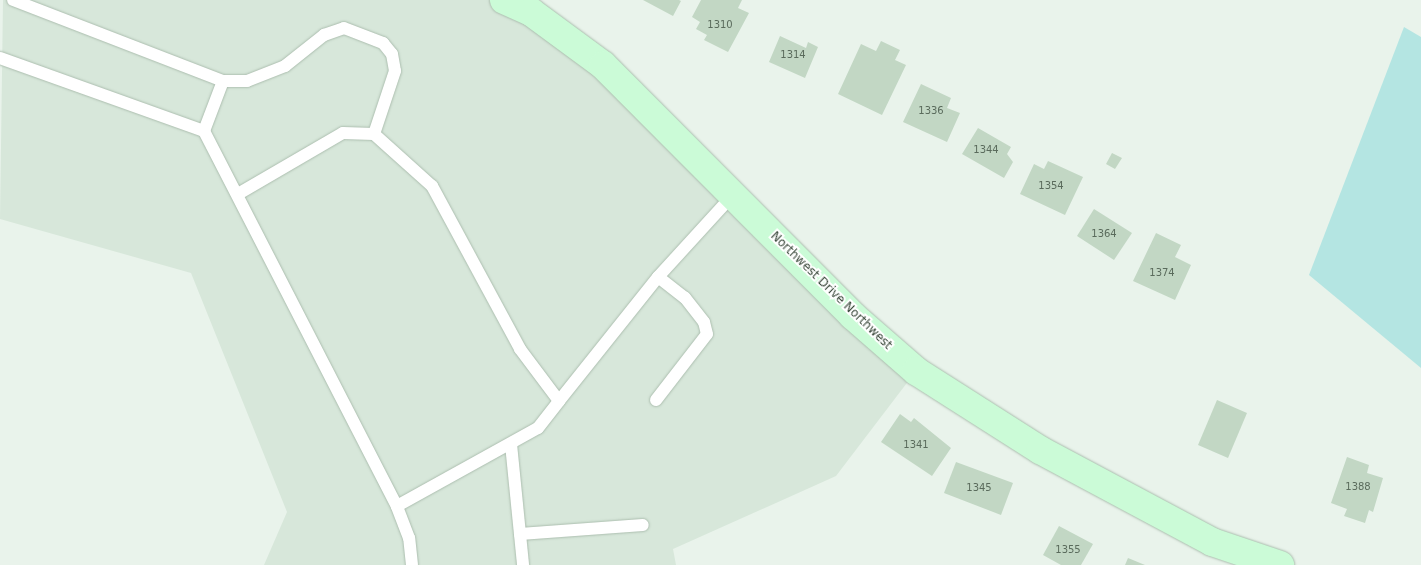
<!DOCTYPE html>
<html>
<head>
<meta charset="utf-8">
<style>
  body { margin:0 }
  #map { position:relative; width:1421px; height:565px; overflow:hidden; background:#e9f3eb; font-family:"DejaVu Sans",sans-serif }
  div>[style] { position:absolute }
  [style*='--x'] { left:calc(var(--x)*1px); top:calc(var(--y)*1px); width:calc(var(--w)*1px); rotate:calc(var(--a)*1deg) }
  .residential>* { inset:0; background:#d7e7da }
  .green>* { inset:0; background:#b4e5e2 }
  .building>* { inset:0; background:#c2d7c4 }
  .roads { filter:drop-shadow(0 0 1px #acbeaf) drop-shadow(0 0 1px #acbeaf) }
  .lane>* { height:12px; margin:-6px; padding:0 6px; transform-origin:6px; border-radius:6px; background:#fff }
  .secondary>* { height:28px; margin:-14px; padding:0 14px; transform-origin:14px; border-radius:14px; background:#cbfbd7 }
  span { translate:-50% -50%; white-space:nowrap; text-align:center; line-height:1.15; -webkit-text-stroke:4px #fff; paint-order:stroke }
  .number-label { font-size:10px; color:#5a6b5c }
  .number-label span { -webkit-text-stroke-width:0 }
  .street-label { font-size:12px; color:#384739 }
</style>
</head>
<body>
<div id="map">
  <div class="residential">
    <i style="clip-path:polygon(3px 0,504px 0,531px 12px,916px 371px,836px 476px,673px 549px,676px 565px,264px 565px,287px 512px,191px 273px,0 219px)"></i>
  </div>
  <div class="green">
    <i style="clip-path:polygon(1404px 27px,1421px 37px,1421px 368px,1309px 275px)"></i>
  </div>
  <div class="building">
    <i style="clip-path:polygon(643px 0,679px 0,681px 1px,673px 16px)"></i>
    <i style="clip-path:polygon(701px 0,742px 0,738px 8px,749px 13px,728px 52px,704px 40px,707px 35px,696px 29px,700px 22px,692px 17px)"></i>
    <i style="clip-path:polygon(780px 36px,806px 48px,808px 42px,818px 47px,805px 78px,769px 62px)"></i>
    <i style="clip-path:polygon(881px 41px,900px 50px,895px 60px,906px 65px,882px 115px,838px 94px,861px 44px,876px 51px)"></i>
    <i style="clip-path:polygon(921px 84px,951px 98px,947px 108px,960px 113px,947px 142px,903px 122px)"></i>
    <i style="clip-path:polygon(978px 128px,1011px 147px,1007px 154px,1013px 162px,1004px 178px,962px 154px)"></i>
    <i style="clip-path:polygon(1112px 153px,1122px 158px,1115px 169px,1106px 164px)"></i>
    <i style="clip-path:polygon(1048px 161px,1083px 177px,1065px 215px,1020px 194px,1034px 164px,1044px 169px)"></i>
    <i style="clip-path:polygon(1094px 209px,1132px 233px,1114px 260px,1077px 236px)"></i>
    <i style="clip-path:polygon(1156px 233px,1181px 245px,1175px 257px,1191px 265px,1175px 300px,1133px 281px)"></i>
    <i style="clip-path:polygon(1217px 400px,1247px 413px,1228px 458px,1198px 445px)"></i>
    <i style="clip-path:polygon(900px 414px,911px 422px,914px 418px,951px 448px,932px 476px,881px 442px)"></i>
    <i style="clip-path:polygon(1347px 457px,1369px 465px,1367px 473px,1383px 478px,1373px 512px,1369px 510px,1365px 523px,1344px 516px,1347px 509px,1331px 503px)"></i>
    <i style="clip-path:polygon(956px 462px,1013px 483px,1001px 515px,944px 493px)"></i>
    <i style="clip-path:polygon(1059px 526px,1093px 544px,1081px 565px,1061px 565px,1043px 555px)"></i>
    <i style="clip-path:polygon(1128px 558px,1145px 565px,1125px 565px)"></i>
  </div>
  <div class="roads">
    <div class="lane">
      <i style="--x:0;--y:58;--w:217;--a:19.7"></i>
      <i style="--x:204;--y:131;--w:53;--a:-69.2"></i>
      <i style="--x:223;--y:81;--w:225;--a:-158.9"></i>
      <i style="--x:223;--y:81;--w:24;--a:0"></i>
      <i style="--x:247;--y:81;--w:41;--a:-21.5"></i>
      <i style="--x:285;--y:66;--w:50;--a:-38.5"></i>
      <i style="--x:324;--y:35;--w:21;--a:-19"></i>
      <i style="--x:344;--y:28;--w:42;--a:21"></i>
      <i style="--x:383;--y:43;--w:14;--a:51"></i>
      <i style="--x:392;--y:54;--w:17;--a:80"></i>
      <i style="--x:395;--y:71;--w:66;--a:108.4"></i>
      <i style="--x:204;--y:131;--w:422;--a:62.8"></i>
      <i style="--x:238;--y:194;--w:121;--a:-30.2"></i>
      <i style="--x:343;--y:133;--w:31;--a:2"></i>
      <i style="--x:374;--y:134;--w:78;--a:41.9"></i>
      <i style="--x:432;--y:186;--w:185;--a:61.6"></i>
      <i style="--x:520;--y:349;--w:65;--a:53.1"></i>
      <i style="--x:559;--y:401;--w:159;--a:-51.4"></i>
      <i style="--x:658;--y:277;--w:111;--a:-47.6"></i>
      <i style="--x:656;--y:400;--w:83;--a:-52.3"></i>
      <i style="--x:707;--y:334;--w:12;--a:-104"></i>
      <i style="--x:704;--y:322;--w:31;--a:-128"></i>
      <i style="--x:685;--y:298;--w:34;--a:-142"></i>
      <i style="--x:511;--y:444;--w:122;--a:84.3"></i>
      <i style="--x:520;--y:534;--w:123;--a:-4.2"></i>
      <i style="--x:412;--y:565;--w:27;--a:-96"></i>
      <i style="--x:409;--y:538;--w:34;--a:-111"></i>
      <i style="--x:397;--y:506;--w:161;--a:-29"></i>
      <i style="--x:538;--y:428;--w:34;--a:-52"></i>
    </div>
    <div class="secondary">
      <i style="--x:504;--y:0;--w:30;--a:24"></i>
      <i style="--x:531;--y:12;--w:89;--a:36.4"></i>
      <i style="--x:603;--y:65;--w:354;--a:45.1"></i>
      <i style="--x:853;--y:316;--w:84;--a:41.1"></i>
      <i style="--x:916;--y:371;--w:147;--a:32.5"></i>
      <i style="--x:1040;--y:450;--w:195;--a:28.1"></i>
      <i style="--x:1212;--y:542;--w:72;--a:18.7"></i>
    </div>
  </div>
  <div class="number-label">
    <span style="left:720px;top:25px">1310</span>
    <span style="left:793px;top:55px">1314</span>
    <span style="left:931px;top:111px">1336</span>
    <span style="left:986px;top:150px">1344</span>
    <span style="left:1051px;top:186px">1354</span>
    <span style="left:1104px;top:234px">1364</span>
    <span style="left:1162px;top:273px">1374</span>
    <span style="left:916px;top:445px">1341</span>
    <span style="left:1358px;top:487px">1388</span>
    <span style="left:979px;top:488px">1345</span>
    <span style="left:1068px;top:550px">1355</span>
  </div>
  <div class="street-label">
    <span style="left:831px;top:291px;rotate:44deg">Northwest Drive Northwest</span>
  </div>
</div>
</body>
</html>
